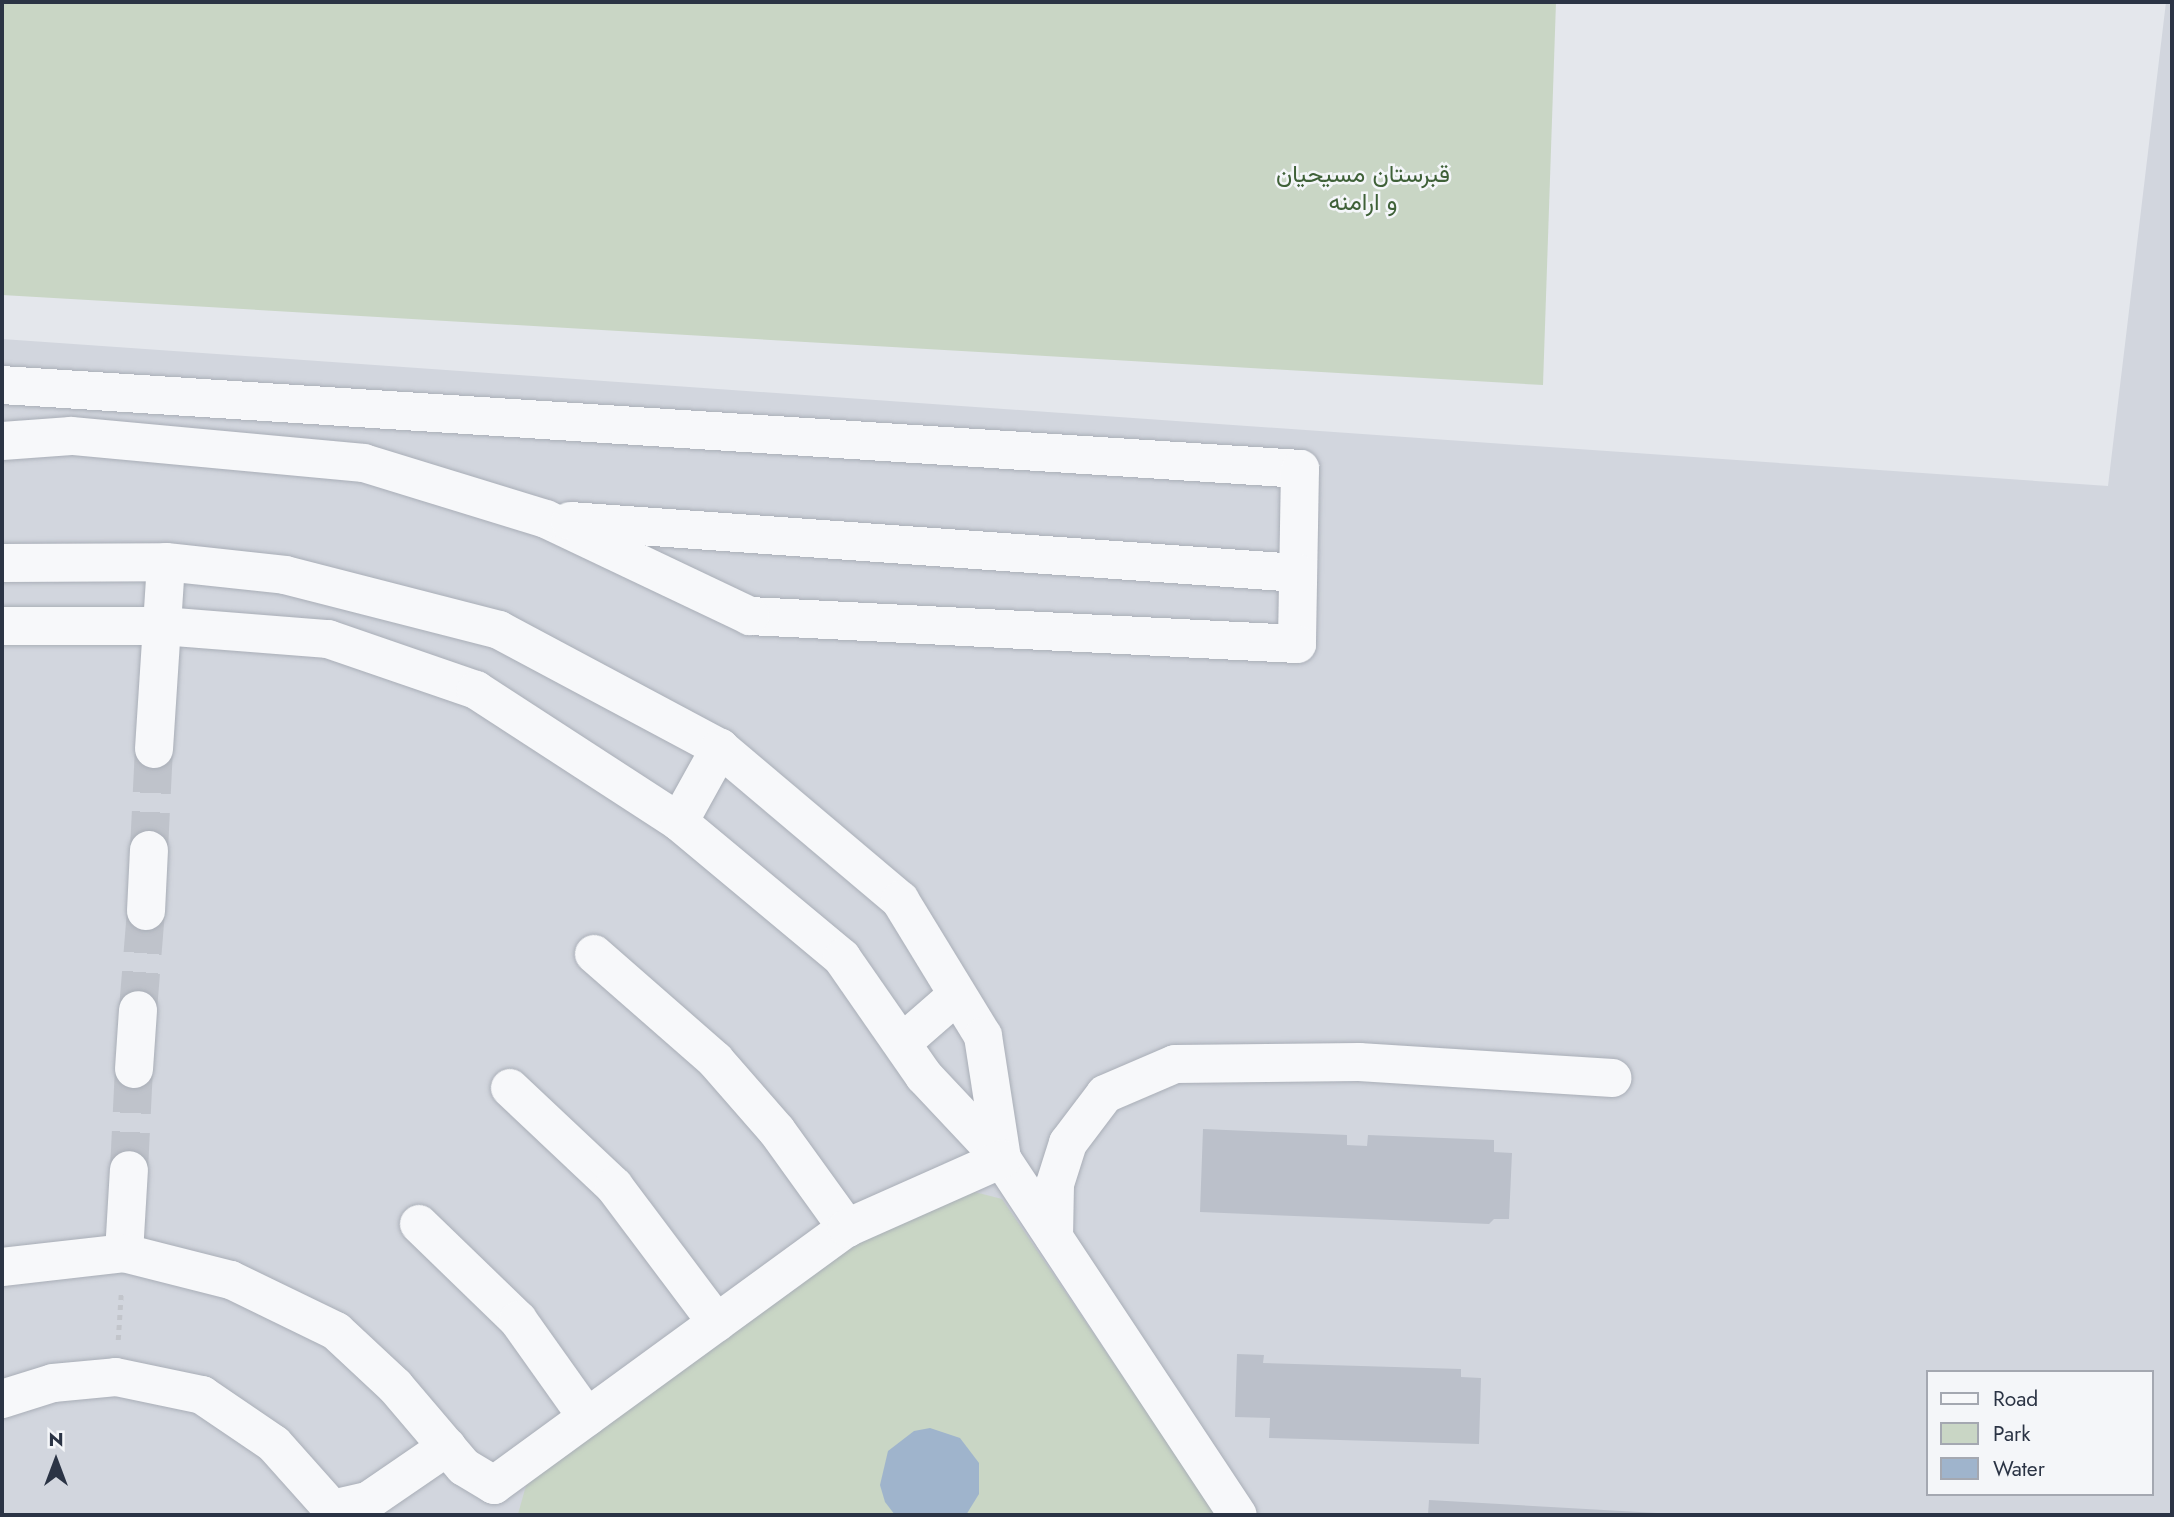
<!DOCTYPE html>
<html>
<head>
<meta charset="utf-8">
<style>
  body { margin:0 }
  #map { position:relative; width:2174px; height:1517px; overflow:hidden; background:#e4e7ec; font-family:Jost,Vazirmatn,sans-serif }
  div>[style] { position:absolute }
  [style*='--x'] { left:calc(var(--x)*1px); top:calc(var(--y)*1px); width:calc(var(--w)*1px); rotate:calc(var(--a)*1deg) }
  .built>* { inset:0; background:#d2d6de }
  .green>* { inset:0; background:#c9d6c5 }
  .water>* { inset:0; background:#9fb4cc }
  .building>* { inset:0; background:#bbc0ca }
  .minor-tunnel>* { height:38px; margin-top:-19px; transform-origin:0; background:repeating-linear-gradient(90deg,#bfc3cb 0 38px,transparent 0 57px) }
  .path>* { height:4.5px; margin-top:-2.25px; transform-origin:0; background:repeating-linear-gradient(90deg,#c2c5cb 0 5px,transparent 0 10px) }
  .roads { filter:drop-shadow(0 0 2px #a9aeb7) drop-shadow(0 0 2px #a9aeb7) }
  .minor>* { height:38px; margin:-19px; padding:0 19px; transform-origin:19px; border-radius:19px; background:#f7f8fa }
  span { translate:-50% -50%; white-space:nowrap; text-align:center; line-height:1.15; -webkit-text-stroke:5px #f4f6f9; paint-order:stroke }
  .park-label { font-size:24px; color:#3f6138 }
  .frame { position:absolute; inset:0; border:4px solid #2b3445; pointer-events:none }
  .legend { position:absolute; left:1926px; top:1370px; width:228px; height:126px; box-sizing:border-box; background:#f4f6f9; border:2px solid #a4a8b1; margin:0; padding:9px 12px; list-style:none; font-size:21px; color:#2b3445 }
  .legend li { display:flex; align-items:center; gap:14px; height:35px }
  .legend b { width:35px; border:2px solid #a4a8b1 }
  .north { position:absolute; left:21px; top:1426px; width:70px; height:70px; -webkit-text-stroke:5px #f4f6f9; paint-order:stroke; rotate:0deg; font-size:19px; font-weight:700; line-height:28px; text-align:center; color:#2b3445 }
  .north::after { content:''; display:block; margin:auto; width:24px; height:32px; background:#2b3445; clip-path:polygon(50% 0,100% 100%,50% 72%,0 100%) }
</style>
</head>
<body>
<div id="map">
  <div class="built">
    <i style="clip-path:polygon(evenodd,2166px 2px,2172px 2px,2172px 1515px,2px 1515px,2px 339px,2108px 486px,2166px 2px,1927px 1372px,2151px 1372px,2151px 1494px,1927px 1494px,1927px 1372px)"></i>
  </div>
  <div class="green">
    <i style="clip-path:polygon(2px 2px,1556px 2px,1543px 385px,2px 295px)"></i>
    <i style="clip-path:polygon(963px 1189px,1002px 1199px,1217px 1515px,518px 1514px,527px 1482px,811px 1273px,890px 1224px)"></i>
  </div>
  <div class="water">
    <i style="clip-path:polygon(930px 1428px,960px 1438px,979px 1463px,979px 1494px,966px 1515px,895px 1515px,885px 1502px,880px 1485px,888px 1451px,914px 1431px)"></i>
  </div>
  <div class="building">
    <i style="clip-path:polygon(1203px 1129px,1347px 1135px,1347px 1145px,1367px 1146px,1368px 1135px,1494px 1140px,1494px 1152px,1512px 1153px,1509px 1219px,1494px 1219px,1489px 1224px,1200px 1212px)"></i>
    <i style="clip-path:polygon(1237px 1354px,1264px 1355px,1263px 1363px,1461px 1369px,1461px 1377px,1481px 1378px,1479px 1444px,1269px 1438px,1270px 1418px,1235px 1417px)"></i>
    <i style="clip-path:polygon(1429px 1500px,1657px 1513px,1657px 1515px,1428px 1515px)"></i>
  </div>
  <div class="minor-tunnel">
    <i style="--x:149;--y:850;--w:101;--a:-87.2"></i>
    <i style="--x:138;--y:1010;--w:99;--a:-85.4"></i>
    <i style="--x:129;--y:1170;--w:101;--a:-87.2"></i>
  </div>
  <div class="path">
    <i style="--x:118;--y:1340;--w:47;--a:-86.3"></i>
  </div>
  <div class="roads">
    <div class="minor">
      <i style="--x:2;--y:385;--w:1301;--a:3.7"></i>
      <i style="--x:1300;--y:469;--w:175;--a:91"></i>
      <i style="--x:1297;--y:644;--w:548;--a:-177.07"></i>
      <i style="--x:750;--y:616;--w:226;--a:-154.6"></i>
      <i style="--x:546;--y:519;--w:190;--a:-162.9"></i>
      <i style="--x:364;--y:463;--w:294;--a:-174.7"></i>
      <i style="--x:71;--y:436;--w:69;--a:175.9"></i>
      <i style="--x:570;--y:521;--w:730;--a:4.09"></i>
      <i style="--x:2;--y:563;--w:164;--a:-0.3"></i>
      <i style="--x:166;--y:562;--w:120;--a:6.2"></i>
      <i style="--x:285;--y:575;--w:221;--a:14.4"></i>
      <i style="--x:499;--y:630;--w:251;--a:28.1"></i>
      <i style="--x:720;--y:748;--w:236;--a:40.2"></i>
      <i style="--x:900;--y:900;--w:159;--a:58.6"></i>
      <i style="--x:983;--y:1036;--w:124;--a:81.2"></i>
      <i style="--x:2;--y:626;--w:160;--a:0"></i>
      <i style="--x:162;--y:626;--w:167;--a:4.5"></i>
      <i style="--x:328;--y:639;--w:157;--a:19"></i>
      <i style="--x:476;--y:690;--w:242;--a:33"></i>
      <i style="--x:679;--y:822;--w:212;--a:39.8"></i>
      <i style="--x:842;--y:958;--w:144;--a:55.2"></i>
      <i style="--x:924;--y:1076;--w:114;--a:46.8"></i>
      <i style="--x:1002;--y:1159;--w:427;--a:56.5"></i>
      <i style="--x:154;--y:749;--w:187;--a:-86.3"></i>
      <i style="--x:679;--y:822;--w:85;--a:-61"></i>
      <i style="--x:146;--y:911;--w:61;--a:-87.2"></i>
      <i style="--x:594;--y:954;--w:161;--a:41.2"></i>
      <i style="--x:715;--y:1060;--w:94;--a:48.9"></i>
      <i style="--x:777;--y:1131;--w:120;--a:54.2"></i>
      <i style="--x:902;--y:1043;--w:73;--a:-41.1"></i>
      <i style="--x:134;--y:1069;--w:59;--a:-86.1"></i>
      <i style="--x:510;--y:1088;--w:143;--a:43.3"></i>
      <i style="--x:614;--y:1186;--w:171;--a:53.1"></i>
      <i style="--x:419;--y:1224;--w:138;--a:44.1"></i>
      <i style="--x:518;--y:1320;--w:119;--a:54.6"></i>
      <i style="--x:1054;--y:1237;--w:53;--a:-88.9"></i>
      <i style="--x:1055;--y:1184;--w:43;--a:-72.4"></i>
      <i style="--x:1068;--y:1143;--w:61;--a:-52.9"></i>
      <i style="--x:1105;--y:1094;--w:76;--a:-23.2"></i>
      <i style="--x:1175;--y:1064;--w:184;--a:-0.6"></i>
      <i style="--x:1359;--y:1062;--w:254;--a:3.6"></i>
      <i style="--x:124;--y:1253;--w:83;--a:-86.6"></i>
      <i style="--x:2;--y:1267;--w:123;--a:-6.5"></i>
      <i style="--x:124;--y:1253;--w:110;--a:14.2"></i>
      <i style="--x:231;--y:1280;--w:117;--a:25.9"></i>
      <i style="--x:336;--y:1331;--w:81;--a:43"></i>
      <i style="--x:395;--y:1386;--w:106;--a:49.6"></i>
      <i style="--x:464;--y:1467;--w:35;--a:31"></i>
      <i style="--x:494;--y:1485;--w:437;--a:-36.1"></i>
      <i style="--x:847;--y:1228;--w:170;--a:-24"></i>
      <i style="--x:2;--y:1399;--w:53;--a:-17.4"></i>
      <i style="--x:53;--y:1383;--w:63;--a:-5.4"></i>
      <i style="--x:116;--y:1377;--w:88;--a:11.8"></i>
      <i style="--x:202;--y:1395;--w:87;--a:34.2"></i>
      <i style="--x:274;--y:1444;--w:87;--a:48.3"></i>
      <i style="--x:332;--y:1509;--w:37;--a:-13"></i>
      <i style="--x:368;--y:1501;--w:96;--a:-34.4"></i>
    </div>
  </div>
  <div class="park-label">
    <span style="left:1363px;top:188px">قبرستان مسیحیان<br>و ارامنه</span>
  </div>
  <div class="frame"></div>
  <ul class="legend">
  <li><b style="height:9px;background:#f7f8fa"></b>Road</li>
  <li><b style="height:19px;background:#c9d6c5"></b>Park</li>
  <li><b style="height:19px;background:#9fb4cc"></b>Water</li>
  </ul>
  <div class="north">N</div>
</div>
</body>
</html>
